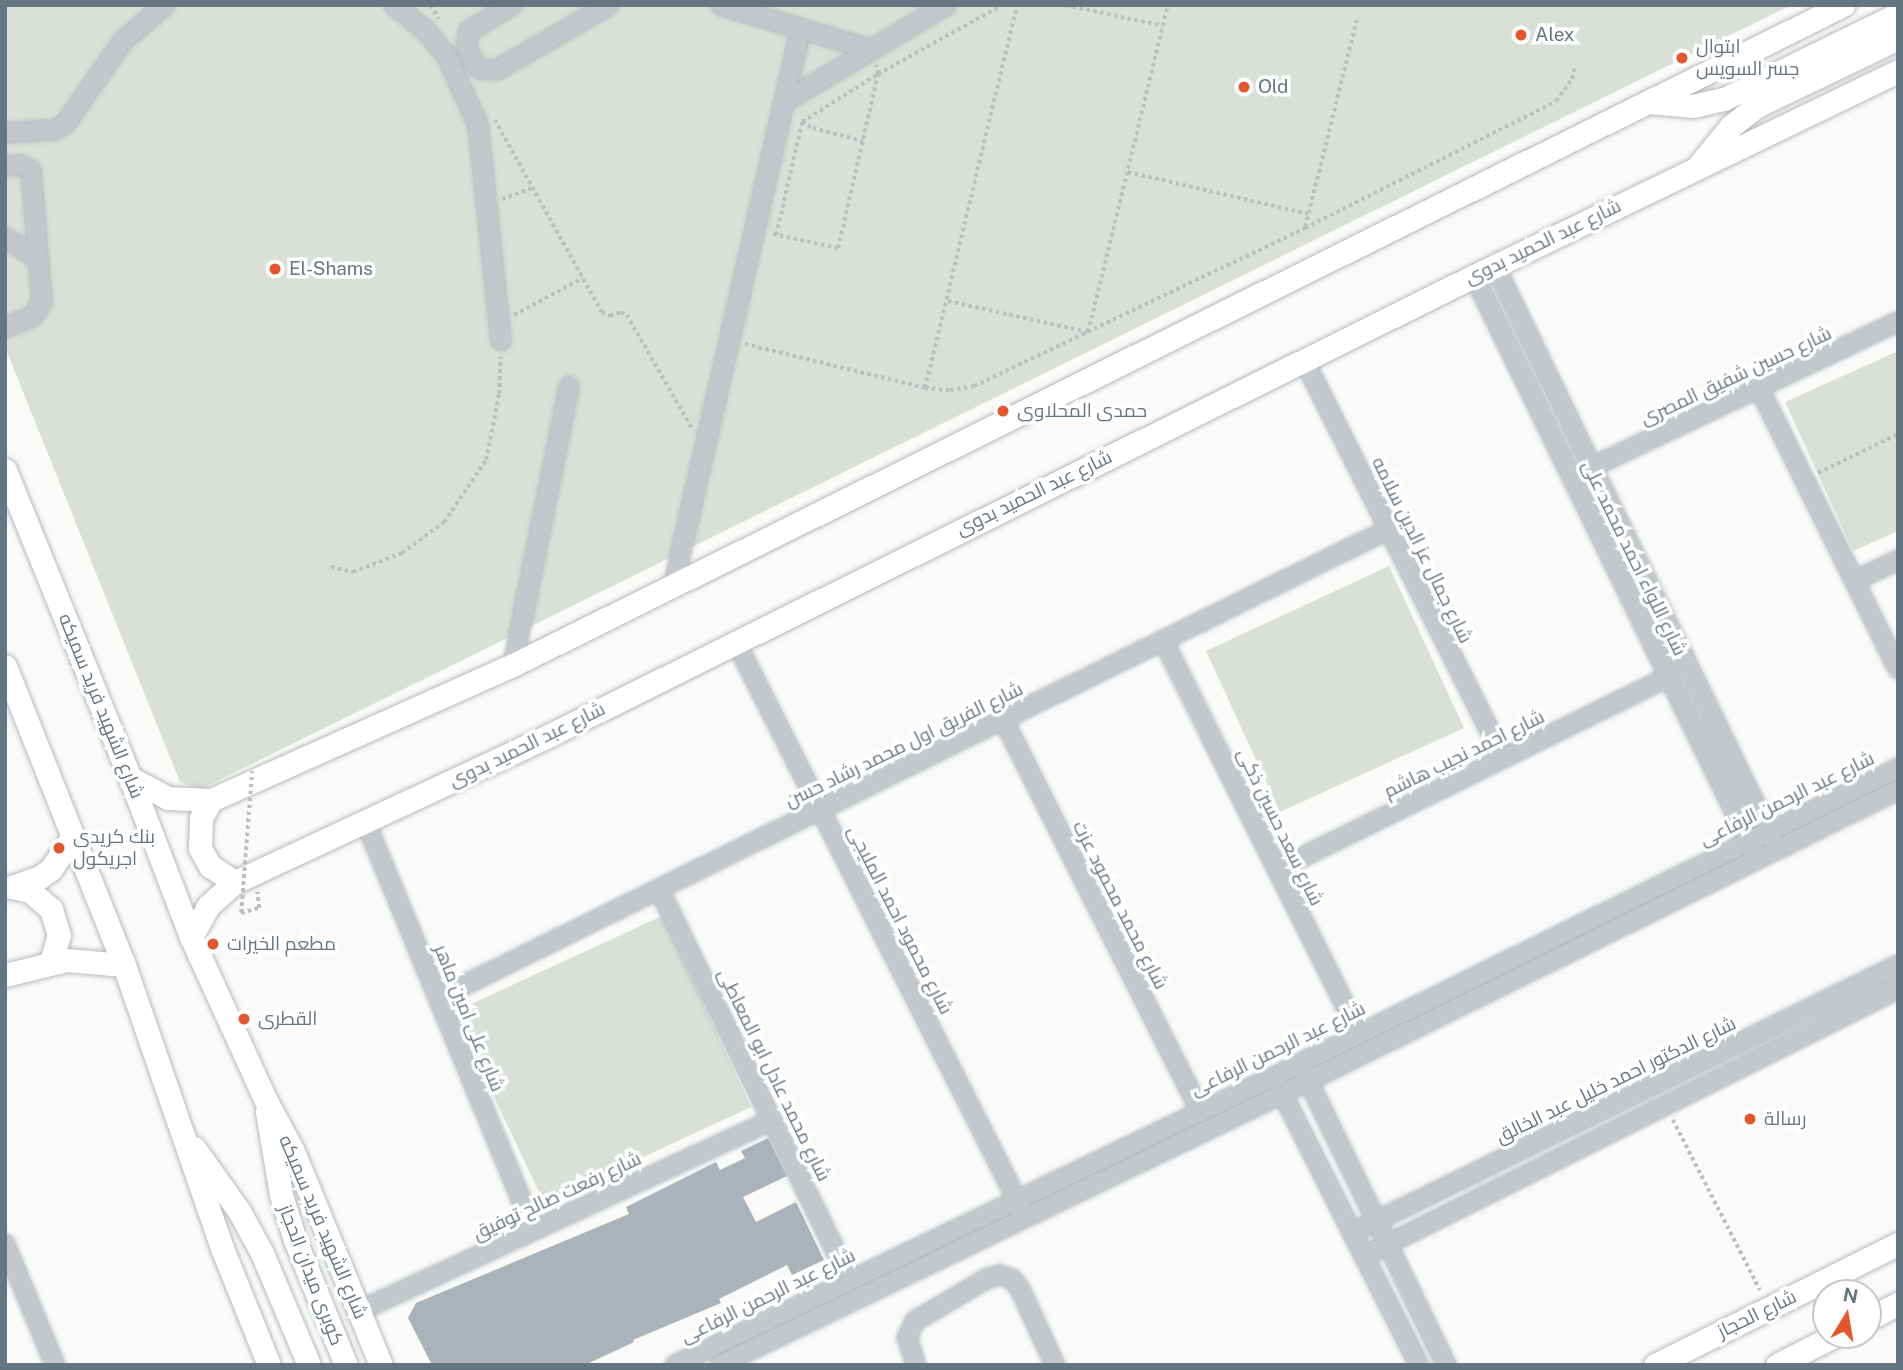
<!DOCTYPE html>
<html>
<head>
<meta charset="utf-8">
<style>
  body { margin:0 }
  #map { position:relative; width:1903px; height:1370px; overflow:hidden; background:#fafaf8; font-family:"Public Sans",Cairo,sans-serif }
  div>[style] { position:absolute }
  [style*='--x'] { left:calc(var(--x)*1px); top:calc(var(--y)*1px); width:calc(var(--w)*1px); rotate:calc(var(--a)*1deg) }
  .green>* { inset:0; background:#dadfd7 }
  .building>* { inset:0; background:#aab3b9 }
  .path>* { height:3.5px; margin-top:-1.75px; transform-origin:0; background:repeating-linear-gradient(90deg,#bbbfc2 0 3.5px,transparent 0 7px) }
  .roads { filter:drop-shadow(0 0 2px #b5babe) drop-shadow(0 0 2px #b5babe) }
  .minor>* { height:18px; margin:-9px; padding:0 9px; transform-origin:9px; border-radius:9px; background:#c3c8cc }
  .major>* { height:23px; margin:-11.5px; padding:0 11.5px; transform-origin:11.5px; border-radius:11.5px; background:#fff }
  .path-bridge>* { height:3.5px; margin-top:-1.75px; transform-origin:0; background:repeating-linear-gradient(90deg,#bbbfc2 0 3.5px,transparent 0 7px) }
  .dots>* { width:19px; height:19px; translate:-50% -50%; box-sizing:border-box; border:4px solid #fff; border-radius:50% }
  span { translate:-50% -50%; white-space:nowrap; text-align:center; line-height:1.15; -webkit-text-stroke:7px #fff; paint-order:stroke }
  .poi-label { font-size:19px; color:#657683 }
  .left { translate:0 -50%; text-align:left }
  .street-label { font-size:19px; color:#657683 }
  .frame { position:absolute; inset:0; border:7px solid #657683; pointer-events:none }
  .north { position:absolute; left:1812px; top:1279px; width:70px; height:70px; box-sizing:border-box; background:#fff; border:2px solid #c1c8cd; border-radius:50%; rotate:11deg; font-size:19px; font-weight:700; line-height:28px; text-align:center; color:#657683 }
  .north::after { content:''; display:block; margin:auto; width:24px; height:32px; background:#e4572e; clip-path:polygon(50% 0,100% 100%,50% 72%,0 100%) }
</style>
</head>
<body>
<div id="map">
  <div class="green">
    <i style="clip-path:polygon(5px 5px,1791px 5px,201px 789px,180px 782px,5px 347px)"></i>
    <i style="clip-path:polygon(1898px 351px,1898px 531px,1853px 551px,1785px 402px)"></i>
    <i style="clip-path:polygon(1389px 566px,1464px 728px,1280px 812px,1206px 651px)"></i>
    <i style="clip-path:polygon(662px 916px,751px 1107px,544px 1203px,454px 1012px)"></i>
  </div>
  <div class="building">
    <i style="clip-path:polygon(768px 1138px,787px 1176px,743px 1197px,756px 1222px,796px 1202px,824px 1260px,792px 1275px,787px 1265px,719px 1299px,721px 1303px,633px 1340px,634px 1342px,585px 1365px,432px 1365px,408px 1318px,416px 1303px,629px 1214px,626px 1207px,716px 1162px,720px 1170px,745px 1158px,741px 1151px)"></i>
  </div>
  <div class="path">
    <i style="--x:431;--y:5;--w:16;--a:60"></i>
    <i style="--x:1066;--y:5;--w:99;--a:12.2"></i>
    <i style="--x:495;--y:120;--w:220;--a:60.9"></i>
    <i style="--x:602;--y:312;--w:9;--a:27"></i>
    <i style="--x:610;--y:316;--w:12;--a:-20"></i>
    <i style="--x:621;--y:312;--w:7;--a:27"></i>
    <i style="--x:627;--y:315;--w:130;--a:60.1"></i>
    <i style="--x:802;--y:122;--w:13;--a:29"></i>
    <i style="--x:813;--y:128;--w:52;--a:14.6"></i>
    <i style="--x:1128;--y:172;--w:185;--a:13.1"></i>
    <i style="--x:502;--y:199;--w:33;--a:-20"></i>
    <i style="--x:1305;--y:227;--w:215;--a:-76"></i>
    <i style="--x:773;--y:234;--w:66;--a:12.2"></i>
    <i style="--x:838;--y:248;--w:179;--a:-77.1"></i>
    <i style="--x:878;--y:74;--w:9;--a:-103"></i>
    <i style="--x:776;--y:235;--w:116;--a:-77"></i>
    <i style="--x:802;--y:122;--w:90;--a:-32.3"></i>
    <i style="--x:878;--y:74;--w:142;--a:-29.1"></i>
    <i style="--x:948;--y:301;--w:143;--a:12.5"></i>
    <i style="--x:1088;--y:332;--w:337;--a:-76.3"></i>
    <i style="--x:514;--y:315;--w:78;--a:-28.2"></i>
    <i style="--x:745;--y:344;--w:185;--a:13.7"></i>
    <i style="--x:925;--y:388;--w:25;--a:5"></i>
    <i style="--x:950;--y:390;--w:24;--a:-9"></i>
    <i style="--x:974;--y:386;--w:367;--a:-25.5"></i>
    <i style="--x:1305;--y:228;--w:281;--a:-26.8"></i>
    <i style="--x:1556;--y:101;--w:27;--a:-54"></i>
    <i style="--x:1572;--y:79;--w:14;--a:-78"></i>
    <i style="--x:925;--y:388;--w:394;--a:-76.5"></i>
    <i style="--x:1818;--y:473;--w:89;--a:-26"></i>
    <i style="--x:331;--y:567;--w:23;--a:13"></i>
    <i style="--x:353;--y:572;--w:53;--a:-21.2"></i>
    <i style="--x:402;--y:553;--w:52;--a:-36.4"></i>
    <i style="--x:444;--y:522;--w:75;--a:-55.9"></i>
    <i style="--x:486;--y:460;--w:67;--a:-78.9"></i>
    <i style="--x:499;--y:394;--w:37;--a:-88"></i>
    <i style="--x:241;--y:913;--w:19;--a:-16"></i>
    <i style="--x:259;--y:908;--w:16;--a:-97"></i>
    <i style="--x:1673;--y:1120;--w:191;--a:62.9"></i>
  </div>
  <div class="roads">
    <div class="minor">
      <i style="--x:394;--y:5;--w:40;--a:39"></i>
      <i style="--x:425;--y:30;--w:34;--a:50"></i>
      <i style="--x:447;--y:56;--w:76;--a:65.8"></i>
      <i style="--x:478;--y:125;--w:217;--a:83.9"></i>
      <i style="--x:512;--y:5;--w:50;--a:148.8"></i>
      <i style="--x:469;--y:31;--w:15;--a:101"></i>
      <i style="--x:466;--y:46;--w:19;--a:65"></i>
      <i style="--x:474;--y:63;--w:8;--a:45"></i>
      <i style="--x:480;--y:69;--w:17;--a:3"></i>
      <i style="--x:497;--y:70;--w:129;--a:-30.1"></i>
      <i style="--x:721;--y:5;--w:155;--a:16.5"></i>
      <i style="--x:784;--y:102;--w:189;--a:-30.9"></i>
      <i style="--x:5;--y:133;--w:49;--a:-3.5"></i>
      <i style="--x:54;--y:130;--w:14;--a:-30"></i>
      <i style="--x:66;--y:123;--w:100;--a:-55.2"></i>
      <i style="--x:123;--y:41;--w:55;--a:-40.6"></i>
      <i style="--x:5;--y:166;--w:15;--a:-4"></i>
      <i style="--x:20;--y:165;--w:12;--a:24"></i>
      <i style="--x:31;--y:170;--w:132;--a:85.2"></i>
      <i style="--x:42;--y:302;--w:17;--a:123"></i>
      <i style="--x:33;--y:316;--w:30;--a:157"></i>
      <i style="--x:5;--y:238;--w:40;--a:32"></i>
      <i style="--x:1495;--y:266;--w:641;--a:64.19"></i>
      <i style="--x:1474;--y:276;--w:640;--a:64.08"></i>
      <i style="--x:1304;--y:360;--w:445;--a:63.4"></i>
      <i style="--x:1759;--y:388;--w:313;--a:63.7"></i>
      <i style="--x:1592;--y:467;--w:339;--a:-25.4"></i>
      <i style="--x:1854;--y:581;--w:49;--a:-25.5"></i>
      <i style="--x:673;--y:587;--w:573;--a:-77.1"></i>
      <i style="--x:1163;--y:640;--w:439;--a:63.5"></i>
      <i style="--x:736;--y:642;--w:634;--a:63.27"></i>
      <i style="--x:513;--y:665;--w:284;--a:-78.6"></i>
      <i style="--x:1003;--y:719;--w:439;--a:63.3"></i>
      <i style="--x:366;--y:823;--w:440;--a:67.6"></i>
      <i style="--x:1278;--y:869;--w:436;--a:-26.2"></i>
      <i style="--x:659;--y:889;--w:435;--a:64"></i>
      <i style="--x:438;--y:998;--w:1060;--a:-26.25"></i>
      <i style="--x:1304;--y:1072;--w:326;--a:64.1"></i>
      <i style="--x:1277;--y:1083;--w:316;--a:63.3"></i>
      <i style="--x:1352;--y:1233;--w:608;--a:-26.14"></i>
      <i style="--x:5;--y:1244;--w:131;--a:67.5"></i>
      <i style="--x:1364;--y:1256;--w:597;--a:-26.57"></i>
      <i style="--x:359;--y:1311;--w:455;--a:-24.8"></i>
      <i style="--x:675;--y:1365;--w:664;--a:-25.72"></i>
      <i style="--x:1273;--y:1077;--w:697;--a:-26.31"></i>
      <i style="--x:720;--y:1365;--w:624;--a:-25.74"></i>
      <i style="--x:1282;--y:1094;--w:687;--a:-26.27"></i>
      <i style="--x:916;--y:1365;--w:28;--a:-108"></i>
      <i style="--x:907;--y:1338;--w:19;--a:-65"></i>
      <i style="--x:915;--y:1321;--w:85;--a:-30.5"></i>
      <i style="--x:988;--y:1278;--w:12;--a:-14"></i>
      <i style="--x:1000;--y:1275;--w:13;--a:18"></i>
      <i style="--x:1012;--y:1279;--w:13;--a:51"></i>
      <i style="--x:1020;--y:1289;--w:84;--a:65.3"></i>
    </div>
    <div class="major">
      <i style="--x:1648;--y:102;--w:45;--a:5.1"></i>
      <i style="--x:1693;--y:106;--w:32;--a:-13"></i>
      <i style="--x:1724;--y:99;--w:194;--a:-26"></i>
      <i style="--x:1700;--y:164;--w:49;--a:-50.8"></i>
      <i style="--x:1731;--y:126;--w:33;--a:-38"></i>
      <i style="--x:1757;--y:106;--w:157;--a:-25.7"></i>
      <i style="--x:5;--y:470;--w:332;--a:67.9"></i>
      <i style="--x:130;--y:778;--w:170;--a:69"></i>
      <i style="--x:191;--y:937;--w:180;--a:65.4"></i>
      <i style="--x:266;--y:1101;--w:55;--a:61.6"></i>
      <i style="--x:292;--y:1149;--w:234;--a:67.6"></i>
      <i style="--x:5;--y:666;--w:322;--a:68.3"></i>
      <i style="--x:124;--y:965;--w:299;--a:70.9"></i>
      <i style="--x:222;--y:1248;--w:126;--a:68.1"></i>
      <i style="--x:130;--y:778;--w:43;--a:27.8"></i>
      <i style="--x:168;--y:798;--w:43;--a:2.7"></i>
      <i style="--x:211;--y:800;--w:331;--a:-24.1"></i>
      <i style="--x:513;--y:665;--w:1485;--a:-26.39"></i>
      <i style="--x:211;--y:800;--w:21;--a:119"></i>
      <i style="--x:201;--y:818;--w:30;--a:92"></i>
      <i style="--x:200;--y:848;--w:21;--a:61"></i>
      <i style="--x:210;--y:866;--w:30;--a:33"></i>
      <i style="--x:11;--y:887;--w:31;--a:-19"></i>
      <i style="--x:40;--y:877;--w:14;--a:-36"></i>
      <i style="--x:51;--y:869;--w:40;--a:-56"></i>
      <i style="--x:12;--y:887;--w:18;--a:13"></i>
      <i style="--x:30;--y:891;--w:28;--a:41"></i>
      <i style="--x:51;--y:909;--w:27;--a:73"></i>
      <i style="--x:59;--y:935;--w:27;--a:107"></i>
      <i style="--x:191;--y:937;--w:35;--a:-61"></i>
      <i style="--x:208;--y:906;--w:36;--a:-42"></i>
      <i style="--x:235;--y:882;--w:345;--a:-25"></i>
      <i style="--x:548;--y:736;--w:1034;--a:-26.42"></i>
      <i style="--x:1474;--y:276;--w:471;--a:-25.8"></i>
      <i style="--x:5;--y:975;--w:63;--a:-13.8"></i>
      <i style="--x:66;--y:960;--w:58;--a:4.9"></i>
      <i style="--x:267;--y:1112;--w:84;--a:80.4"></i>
      <i style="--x:281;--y:1195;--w:47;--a:72.7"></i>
      <i style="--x:295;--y:1240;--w:135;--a:67.8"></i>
      <i style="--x:194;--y:1148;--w:77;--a:54.5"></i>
      <i style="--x:239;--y:1211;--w:48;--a:61.3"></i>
      <i style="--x:262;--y:1253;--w:121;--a:67.2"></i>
      <i style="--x:1868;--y:1319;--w:34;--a:-27"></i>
      <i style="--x:1655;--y:1365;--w:271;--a:-26.5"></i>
      <i style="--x:1777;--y:1365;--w:66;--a:-27"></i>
    </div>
  </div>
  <div class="path-bridge">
    <i style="--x:241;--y:913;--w:142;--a:-85.6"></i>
  </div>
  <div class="dots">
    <i style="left:1521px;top:35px;background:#e4572e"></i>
    <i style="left:1682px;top:58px;background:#e4572e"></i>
    <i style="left:1244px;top:87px;background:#e4572e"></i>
    <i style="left:275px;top:269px;background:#e4572e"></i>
    <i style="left:1003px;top:411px;background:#e4572e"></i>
    <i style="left:59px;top:848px;background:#e4572e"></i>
    <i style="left:213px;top:944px;background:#e4572e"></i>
    <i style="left:244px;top:1019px;background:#e4572e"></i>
    <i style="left:1750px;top:1119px;background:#e4572e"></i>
  </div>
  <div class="poi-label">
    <span class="left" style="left:1535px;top:35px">Alex</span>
    <span class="left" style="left:1696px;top:58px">ابتوال<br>جسر السويس</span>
    <span class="left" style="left:1258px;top:87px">Old</span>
    <span class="left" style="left:289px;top:269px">El-Shams</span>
    <span class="left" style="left:1017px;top:411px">حمدى المحلاوى</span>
    <span class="left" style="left:73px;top:848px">بنك كريدى<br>اجريكول</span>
    <span class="left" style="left:227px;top:944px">مطعم الخيرات</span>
    <span class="left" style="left:258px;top:1019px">القطرى</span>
    <span class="left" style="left:1764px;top:1119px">رسالة</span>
  </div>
  <div class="street-label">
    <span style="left:1543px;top:242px;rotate:-26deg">شارع عبد الحميد بدوى</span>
    <span style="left:1736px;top:376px;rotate:-25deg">شارع حسين شفيق المصرى</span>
    <span style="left:1034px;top:493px;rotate:-26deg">شارع عبد الحميد بدوى</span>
    <span style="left:1422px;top:550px;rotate:64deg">شارع جمال عز الدين سلامه</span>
    <span style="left:1634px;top:558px;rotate:64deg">شارع اللواء احمد محمد على</span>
    <span style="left:101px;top:706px;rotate:68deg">شارع الشهيد فريد سميكه</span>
    <span style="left:527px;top:745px;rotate:-26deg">شارع عبد الحميد بدوى</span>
    <span style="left:904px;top:745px;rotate:-26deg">شارع الفريق اول محمد رشاد حسن</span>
    <span style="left:1464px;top:754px;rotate:-26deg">شارع احمد نجيب هاشم</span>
    <span style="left:1787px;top:799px;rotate:-26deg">شارع عبد الرحمن الرفاعى</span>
    <span style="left:1280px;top:827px;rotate:64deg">شارع سعد حسين ذكى</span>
    <span style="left:1120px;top:905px;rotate:63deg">شارع محمد محمود عزت</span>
    <span style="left:900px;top:920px;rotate:63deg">شارع محمود احمد المليجى</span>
    <span style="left:469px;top:1018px;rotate:68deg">شارع على امين ماهر</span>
    <span style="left:1278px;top:1049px;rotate:-26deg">شارع عبد الرحمن الرفاعى</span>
    <span style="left:774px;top:1075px;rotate:64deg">شارع محمد عادل ابو المعاطى</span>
    <span style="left:1616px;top:1080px;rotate:-26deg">شارع الدكتور احمد خليل عبد الخالق</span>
    <span style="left:557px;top:1196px;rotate:-25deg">شارع رفعت صالح توفيق</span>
    <span style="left:323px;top:1227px;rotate:67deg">شارع الشهيد فريد سميكه</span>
    <span style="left:311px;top:1275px;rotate:69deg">كوبرى ميدان الحجاز</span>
    <span style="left:768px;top:1296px;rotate:-26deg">شارع عبد الرحمن الرفاعى</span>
    <span style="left:1757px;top:1314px;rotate:-26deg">شارع الحجاز</span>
  </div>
  <div class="frame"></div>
  <div class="north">N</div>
</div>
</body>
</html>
